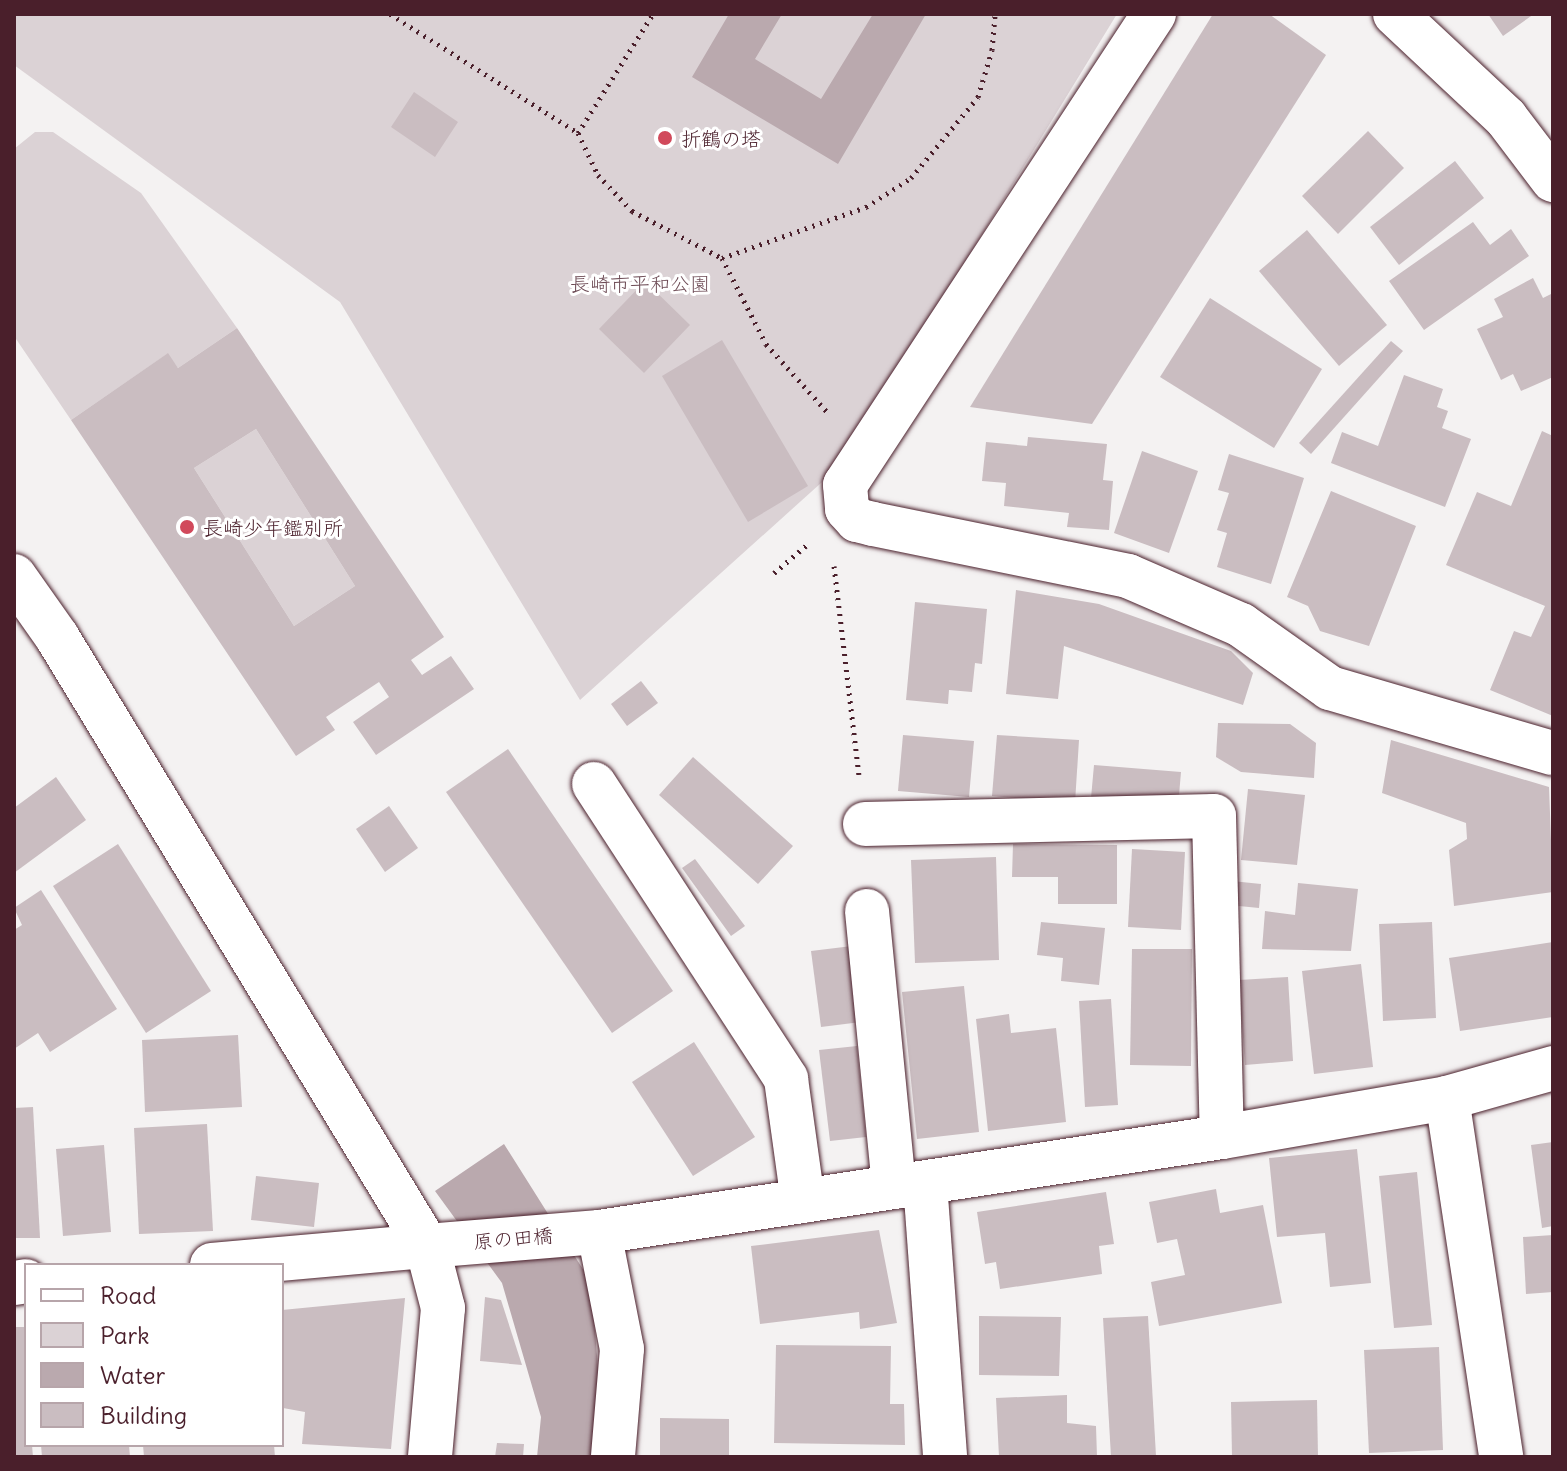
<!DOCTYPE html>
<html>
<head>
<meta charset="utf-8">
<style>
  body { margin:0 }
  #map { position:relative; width:1567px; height:1471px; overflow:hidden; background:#f4f2f2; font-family:Delius,"Klee One",sans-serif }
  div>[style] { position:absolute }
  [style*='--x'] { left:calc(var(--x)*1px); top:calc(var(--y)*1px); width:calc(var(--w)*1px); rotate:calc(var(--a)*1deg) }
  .green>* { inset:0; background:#dbd2d5 }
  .water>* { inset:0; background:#baa9ae }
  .building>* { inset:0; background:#cabdc1 }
  .path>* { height:5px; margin-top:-2.5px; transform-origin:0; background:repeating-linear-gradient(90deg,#4a1f2b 0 2px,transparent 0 8px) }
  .roads { filter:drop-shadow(0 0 2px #4a1f2b) drop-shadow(0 0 2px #4a1f2b) }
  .minor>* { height:44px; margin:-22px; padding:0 22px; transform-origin:22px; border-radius:22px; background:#fff }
  .tertiary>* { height:44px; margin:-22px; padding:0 22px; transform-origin:22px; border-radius:22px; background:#fff }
  .dots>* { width:22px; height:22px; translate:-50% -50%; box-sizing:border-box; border:4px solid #fff; border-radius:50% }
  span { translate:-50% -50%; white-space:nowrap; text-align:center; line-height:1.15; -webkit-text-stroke:6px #fff; paint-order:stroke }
  .poi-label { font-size:20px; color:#4a1f2b }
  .left { translate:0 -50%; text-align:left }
  .park-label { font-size:20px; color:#6e4c56 }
  .street-label { font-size:20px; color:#4a1f2b }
  .frame { position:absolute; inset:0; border:16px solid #4a1f2b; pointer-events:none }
  .legend { position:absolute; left:24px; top:1263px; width:260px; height:184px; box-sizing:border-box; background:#fff; border:2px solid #b7a5aa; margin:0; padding:10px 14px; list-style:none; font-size:24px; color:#4a1f2b }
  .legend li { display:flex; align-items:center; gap:16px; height:40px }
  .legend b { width:40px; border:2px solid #b7a5aa }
</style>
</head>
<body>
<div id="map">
  <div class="green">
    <i style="clip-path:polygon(14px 14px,1117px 14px,841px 465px,580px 700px,340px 302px,14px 65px)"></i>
    <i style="clip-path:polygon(35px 132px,53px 132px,141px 193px,237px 328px,178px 368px,167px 354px,71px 420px,14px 336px,14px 149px)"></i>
    <i style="clip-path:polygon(256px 429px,355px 586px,294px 626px,194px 468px)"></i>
  </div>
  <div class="water">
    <i style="clip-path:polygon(729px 14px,782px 14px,755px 59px,821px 99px,873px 14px,926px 14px,838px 164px,692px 77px)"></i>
    <i style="clip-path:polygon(504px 1144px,591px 1282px,602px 1417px,596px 1457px,537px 1457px,541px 1417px,502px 1283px,435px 1191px)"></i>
  </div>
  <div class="building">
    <i style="clip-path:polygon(1213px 14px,1269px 14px,1326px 55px,1092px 424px,970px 407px)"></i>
    <i style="clip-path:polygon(1488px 14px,1534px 14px,1503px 36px)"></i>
    <i style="clip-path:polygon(414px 92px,458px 122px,435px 157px,391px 127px)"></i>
    <i style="clip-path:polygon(1368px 131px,1404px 168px,1338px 234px,1302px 196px)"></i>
    <i style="clip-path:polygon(1455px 161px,1484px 198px,1399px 265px,1370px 227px)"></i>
    <i style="clip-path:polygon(1473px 222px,1490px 245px,1511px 229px,1529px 256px,1424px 330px,1389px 281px)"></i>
    <i style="clip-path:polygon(1307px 230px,1387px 325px,1339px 366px,1259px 271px)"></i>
    <i style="clip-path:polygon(1533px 278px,1543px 298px,1553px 293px,1553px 377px,1521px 391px,1513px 374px,1501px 380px,1477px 329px,1503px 317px,1494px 299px)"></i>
    <i style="clip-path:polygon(645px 281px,690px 325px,644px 373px,599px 329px)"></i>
    <i style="clip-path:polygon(1210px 298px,1322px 369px,1274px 448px,1160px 377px)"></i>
    <i style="clip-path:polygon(evenodd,237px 328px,444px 637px,411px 660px,422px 675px,451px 656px,474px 689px,376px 755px,353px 722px,389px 697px,379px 682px,326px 717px,335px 730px,296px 756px,71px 420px,168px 353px,178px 368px,237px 328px,256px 429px,355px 586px,294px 626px,194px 468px,256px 429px)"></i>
    <i style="clip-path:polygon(722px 340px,808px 486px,748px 522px,662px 376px)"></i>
    <i style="clip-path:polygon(1391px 341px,1403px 351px,1311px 454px,1299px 443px)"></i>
    <i style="clip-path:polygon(1404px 375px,1443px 389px,1437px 407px,1448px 411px,1442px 428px,1471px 439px,1445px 507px,1331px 463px,1342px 432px,1378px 446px)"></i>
    <i style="clip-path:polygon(1542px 431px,1553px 436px,1553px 716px,1490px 690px,1514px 631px,1531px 637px,1545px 606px,1446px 565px,1477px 492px,1511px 506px)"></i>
    <i style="clip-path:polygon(1028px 437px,1107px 444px,1103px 480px,1113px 481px,1109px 530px,1067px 527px,1069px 513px,1004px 506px,1006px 483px,982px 481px,986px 442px,1027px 446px)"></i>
    <i style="clip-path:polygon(1142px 451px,1198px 471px,1169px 553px,1114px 533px)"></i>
    <i style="clip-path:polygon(1229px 454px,1304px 478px,1271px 584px,1217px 567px,1227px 533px,1217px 530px,1229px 493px,1218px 490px)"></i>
    <i style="clip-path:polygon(1331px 491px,1416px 526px,1369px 646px,1320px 631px,1308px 606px,1287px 597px)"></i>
    <i style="clip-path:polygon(1016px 590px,1099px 604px,1231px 651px,1253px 673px,1243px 705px,1064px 646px,1058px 699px,1006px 694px)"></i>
    <i style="clip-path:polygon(915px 602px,987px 609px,982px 664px,975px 663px,972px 692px,949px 690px,948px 704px,906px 700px)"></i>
    <i style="clip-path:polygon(641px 681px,658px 703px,627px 726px,611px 704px)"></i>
    <i style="clip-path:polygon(1218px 723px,1290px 724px,1316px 743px,1314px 778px,1241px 772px,1216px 757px)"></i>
    <i style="clip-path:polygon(903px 735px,974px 741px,969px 797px,898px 791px)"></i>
    <i style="clip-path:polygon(997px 735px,1079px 740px,1075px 803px,992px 796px)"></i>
    <i style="clip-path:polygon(1391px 740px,1549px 787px,1553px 892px,1454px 906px,1449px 850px,1467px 839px,1466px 823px,1382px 793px)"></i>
    <i style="clip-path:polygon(508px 749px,673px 991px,612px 1033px,446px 792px)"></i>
    <i style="clip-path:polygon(693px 757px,793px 846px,758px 884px,659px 795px)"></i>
    <i style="clip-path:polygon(1094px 765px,1181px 772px,1178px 807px,1091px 798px)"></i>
    <i style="clip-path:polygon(56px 777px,86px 820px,14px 873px,14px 808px)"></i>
    <i style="clip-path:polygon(1248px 789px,1305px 795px,1297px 865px,1241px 860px)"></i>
    <i style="clip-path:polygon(389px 806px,418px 848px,385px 872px,356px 829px)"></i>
    <i style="clip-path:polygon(118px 844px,211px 991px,146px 1033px,53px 886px)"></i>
    <i style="clip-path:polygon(1013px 844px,1117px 845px,1117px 904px,1058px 904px,1058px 877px,1012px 877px)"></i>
    <i style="clip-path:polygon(1132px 849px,1185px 852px,1181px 930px,1128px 927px)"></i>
    <i style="clip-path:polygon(996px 857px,999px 960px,915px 963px,911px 860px)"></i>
    <i style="clip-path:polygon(695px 859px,745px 926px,731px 936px,682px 868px)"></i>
    <i style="clip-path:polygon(1232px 881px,1261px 884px,1259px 908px,1229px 905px)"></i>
    <i style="clip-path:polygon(1298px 883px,1358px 889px,1351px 951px,1262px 949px,1265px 911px,1295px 915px)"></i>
    <i style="clip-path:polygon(41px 890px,117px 1009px,50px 1052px,38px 1033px,14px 1049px,14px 930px,22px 925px,14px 908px)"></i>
    <i style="clip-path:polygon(1041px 922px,1105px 928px,1099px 985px,1061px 981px,1063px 958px,1037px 955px)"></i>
    <i style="clip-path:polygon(1432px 922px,1436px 1018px,1383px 1021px,1379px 924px)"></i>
    <i style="clip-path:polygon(1553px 942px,1553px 1017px,1460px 1031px,1449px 958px)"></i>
    <i style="clip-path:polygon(852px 946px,861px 1022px,821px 1027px,811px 951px)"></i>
    <i style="clip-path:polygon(1132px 949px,1192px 949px,1191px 1066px,1130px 1065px)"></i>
    <i style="clip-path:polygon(1361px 964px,1373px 1067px,1314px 1074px,1302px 971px)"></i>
    <i style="clip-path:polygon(1288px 977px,1293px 1061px,1245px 1065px,1239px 980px)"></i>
    <i style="clip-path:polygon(964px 986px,979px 1132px,917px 1139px,902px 992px)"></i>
    <i style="clip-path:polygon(1111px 999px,1118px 1105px,1085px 1107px,1079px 1001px)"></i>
    <i style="clip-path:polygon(1009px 1014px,1011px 1033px,1056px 1028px,1066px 1122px,988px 1131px,976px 1019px)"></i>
    <i style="clip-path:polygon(238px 1035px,242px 1107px,145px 1112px,142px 1040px)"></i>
    <i style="clip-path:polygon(694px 1042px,755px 1137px,693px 1176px,632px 1082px)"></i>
    <i style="clip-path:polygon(857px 1046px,866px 1137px,830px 1141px,819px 1050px)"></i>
    <i style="clip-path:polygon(33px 1107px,40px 1238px,14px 1238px,14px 1108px)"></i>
    <i style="clip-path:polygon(207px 1124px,213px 1231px,139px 1234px,134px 1128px)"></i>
    <i style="clip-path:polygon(1553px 1142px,1553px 1226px,1542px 1228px,1531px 1145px)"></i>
    <i style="clip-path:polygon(104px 1145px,111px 1232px,63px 1236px,56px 1149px)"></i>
    <i style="clip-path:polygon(1357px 1149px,1371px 1283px,1330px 1287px,1325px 1233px,1277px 1237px,1269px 1158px)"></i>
    <i style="clip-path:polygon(1417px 1172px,1432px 1325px,1394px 1328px,1379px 1176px)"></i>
    <i style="clip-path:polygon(256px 1176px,319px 1183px,314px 1227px,251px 1220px)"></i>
    <i style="clip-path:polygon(1216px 1189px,1220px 1213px,1263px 1205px,1282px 1303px,1159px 1326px,1151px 1282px,1185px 1275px,1177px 1239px,1157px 1243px,1149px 1202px)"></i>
    <i style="clip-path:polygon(1106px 1192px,1114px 1244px,1099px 1246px,1102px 1274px,1000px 1289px,996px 1262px,985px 1264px,977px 1212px)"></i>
    <i style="clip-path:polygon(879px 1230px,897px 1323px,860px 1329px,859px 1312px,760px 1324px,751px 1246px)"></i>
    <i style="clip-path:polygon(1553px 1235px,1553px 1292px,1526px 1294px,1523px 1237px)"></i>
    <i style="clip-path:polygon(485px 1297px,501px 1300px,522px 1365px,480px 1361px)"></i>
    <i style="clip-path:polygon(405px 1298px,391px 1449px,302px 1444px,305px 1412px,283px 1408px,282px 1310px)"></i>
    <i style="clip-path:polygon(979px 1316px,1061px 1317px,1059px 1376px,979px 1375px)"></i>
    <i style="clip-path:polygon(1148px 1316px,1156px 1456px,1111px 1457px,1103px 1318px)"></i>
    <i style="clip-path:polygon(14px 1327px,25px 1327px,26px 1445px,32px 1445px,33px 1457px,14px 1457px)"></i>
    <i style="clip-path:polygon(776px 1345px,891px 1346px,890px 1404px,904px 1404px,905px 1445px,774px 1443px)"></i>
    <i style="clip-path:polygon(1439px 1347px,1443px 1450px,1369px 1453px,1364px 1350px)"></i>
    <i style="clip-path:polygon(1067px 1395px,1067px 1423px,1096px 1426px,1097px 1457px,999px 1457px,996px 1398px)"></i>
    <i style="clip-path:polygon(1317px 1400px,1318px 1457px,1232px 1457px,1231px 1402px)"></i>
    <i style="clip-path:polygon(660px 1418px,729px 1419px,729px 1457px,660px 1457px)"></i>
    <i style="clip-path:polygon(497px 1443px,524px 1444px,523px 1457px,495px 1457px)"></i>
    <i style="clip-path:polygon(41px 1445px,129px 1445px,130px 1457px,42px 1457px)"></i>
    <i style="clip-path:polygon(143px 1445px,274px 1445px,275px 1457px,144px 1457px)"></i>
  </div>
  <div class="path">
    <i style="--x:390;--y:14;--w:222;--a:32.3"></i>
    <i style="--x:578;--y:133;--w:141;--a:-57.8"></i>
    <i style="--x:578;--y:133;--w:47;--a:64.5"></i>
    <i style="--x:598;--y:175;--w:50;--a:46.6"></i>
    <i style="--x:632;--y:211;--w:102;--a:27.6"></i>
    <i style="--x:722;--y:258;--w:153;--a:-19.5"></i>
    <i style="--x:866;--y:207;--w:54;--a:-32.8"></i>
    <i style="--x:911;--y:178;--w:105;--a:-50.4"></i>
    <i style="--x:978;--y:97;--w:49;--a:-73.4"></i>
    <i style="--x:992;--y:50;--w:36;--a:-85"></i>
    <i style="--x:722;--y:258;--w:97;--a:62.9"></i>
    <i style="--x:766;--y:344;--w:94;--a:48"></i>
    <i style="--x:834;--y:566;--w:210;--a:83.2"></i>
    <i style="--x:774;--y:573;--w:45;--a:-40.5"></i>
  </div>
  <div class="roads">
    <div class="minor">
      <i style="--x:1154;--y:14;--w:563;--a:123.27"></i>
      <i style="--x:845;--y:485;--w:24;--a:85"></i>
      <i style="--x:847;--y:509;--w:15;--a:48"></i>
      <i style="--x:857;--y:520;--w:16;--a:14"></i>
      <i style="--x:873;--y:524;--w:260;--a:11.5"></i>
      <i style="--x:1128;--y:576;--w:123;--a:23.4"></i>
      <i style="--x:1241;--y:625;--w:109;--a:35.3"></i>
      <i style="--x:1330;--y:688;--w:232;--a:16.3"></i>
      <i style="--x:14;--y:576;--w:75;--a:54.8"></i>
      <i style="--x:57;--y:637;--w:713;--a:58.72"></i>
      <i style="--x:427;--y:1246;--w:173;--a:-4.7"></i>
      <i style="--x:599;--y:1232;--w:630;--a:-8.67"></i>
      <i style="--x:1222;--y:1137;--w:228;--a:-9.8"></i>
      <i style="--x:1447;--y:1098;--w:110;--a:-15.8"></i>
      <i style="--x:594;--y:784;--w:352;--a:56.9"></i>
      <i style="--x:786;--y:1079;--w:123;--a:82.1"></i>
      <i style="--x:865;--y:824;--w:349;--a:-1.3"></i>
      <i style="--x:1214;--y:816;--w:321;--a:88.6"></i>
      <i style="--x:867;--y:911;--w:277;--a:84.4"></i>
      <i style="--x:1447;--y:1098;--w:363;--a:81.4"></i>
      <i style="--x:925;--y:1183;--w:275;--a:85.8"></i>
      <i style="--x:599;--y:1232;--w:119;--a:78.9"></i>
      <i style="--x:622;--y:1349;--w:108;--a:94.8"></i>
      <i style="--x:212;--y:1265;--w:216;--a:-5.1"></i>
      <i style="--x:427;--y:1246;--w:64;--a:75.5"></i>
      <i style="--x:443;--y:1308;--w:150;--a:95"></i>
      <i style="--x:14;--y:1283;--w:12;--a:-9"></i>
    </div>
    <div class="tertiary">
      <i style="--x:1395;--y:14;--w:152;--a:43.1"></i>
      <i style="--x:1506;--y:118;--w:78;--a:52.8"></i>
    </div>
  </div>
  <div class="dots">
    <i style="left:665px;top:138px;background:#d1495b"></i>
    <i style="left:187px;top:527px;background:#d1495b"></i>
  </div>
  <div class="poi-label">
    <span class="left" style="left:681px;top:138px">折鶴の塔</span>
    <span class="left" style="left:203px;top:527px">長崎少年鑑別所</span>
  </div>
  <div class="park-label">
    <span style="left:640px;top:283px">長崎市平和公園</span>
  </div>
  <div class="street-label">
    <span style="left:513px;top:1238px;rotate:-5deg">原の田橋</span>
  </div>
  <div class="frame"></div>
  <ul class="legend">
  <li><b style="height:10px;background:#fff"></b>Road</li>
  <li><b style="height:22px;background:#dbd2d5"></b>Park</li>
  <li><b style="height:22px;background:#baa9ae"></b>Water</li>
  <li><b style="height:22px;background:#cabdc1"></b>Building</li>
  </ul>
</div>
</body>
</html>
